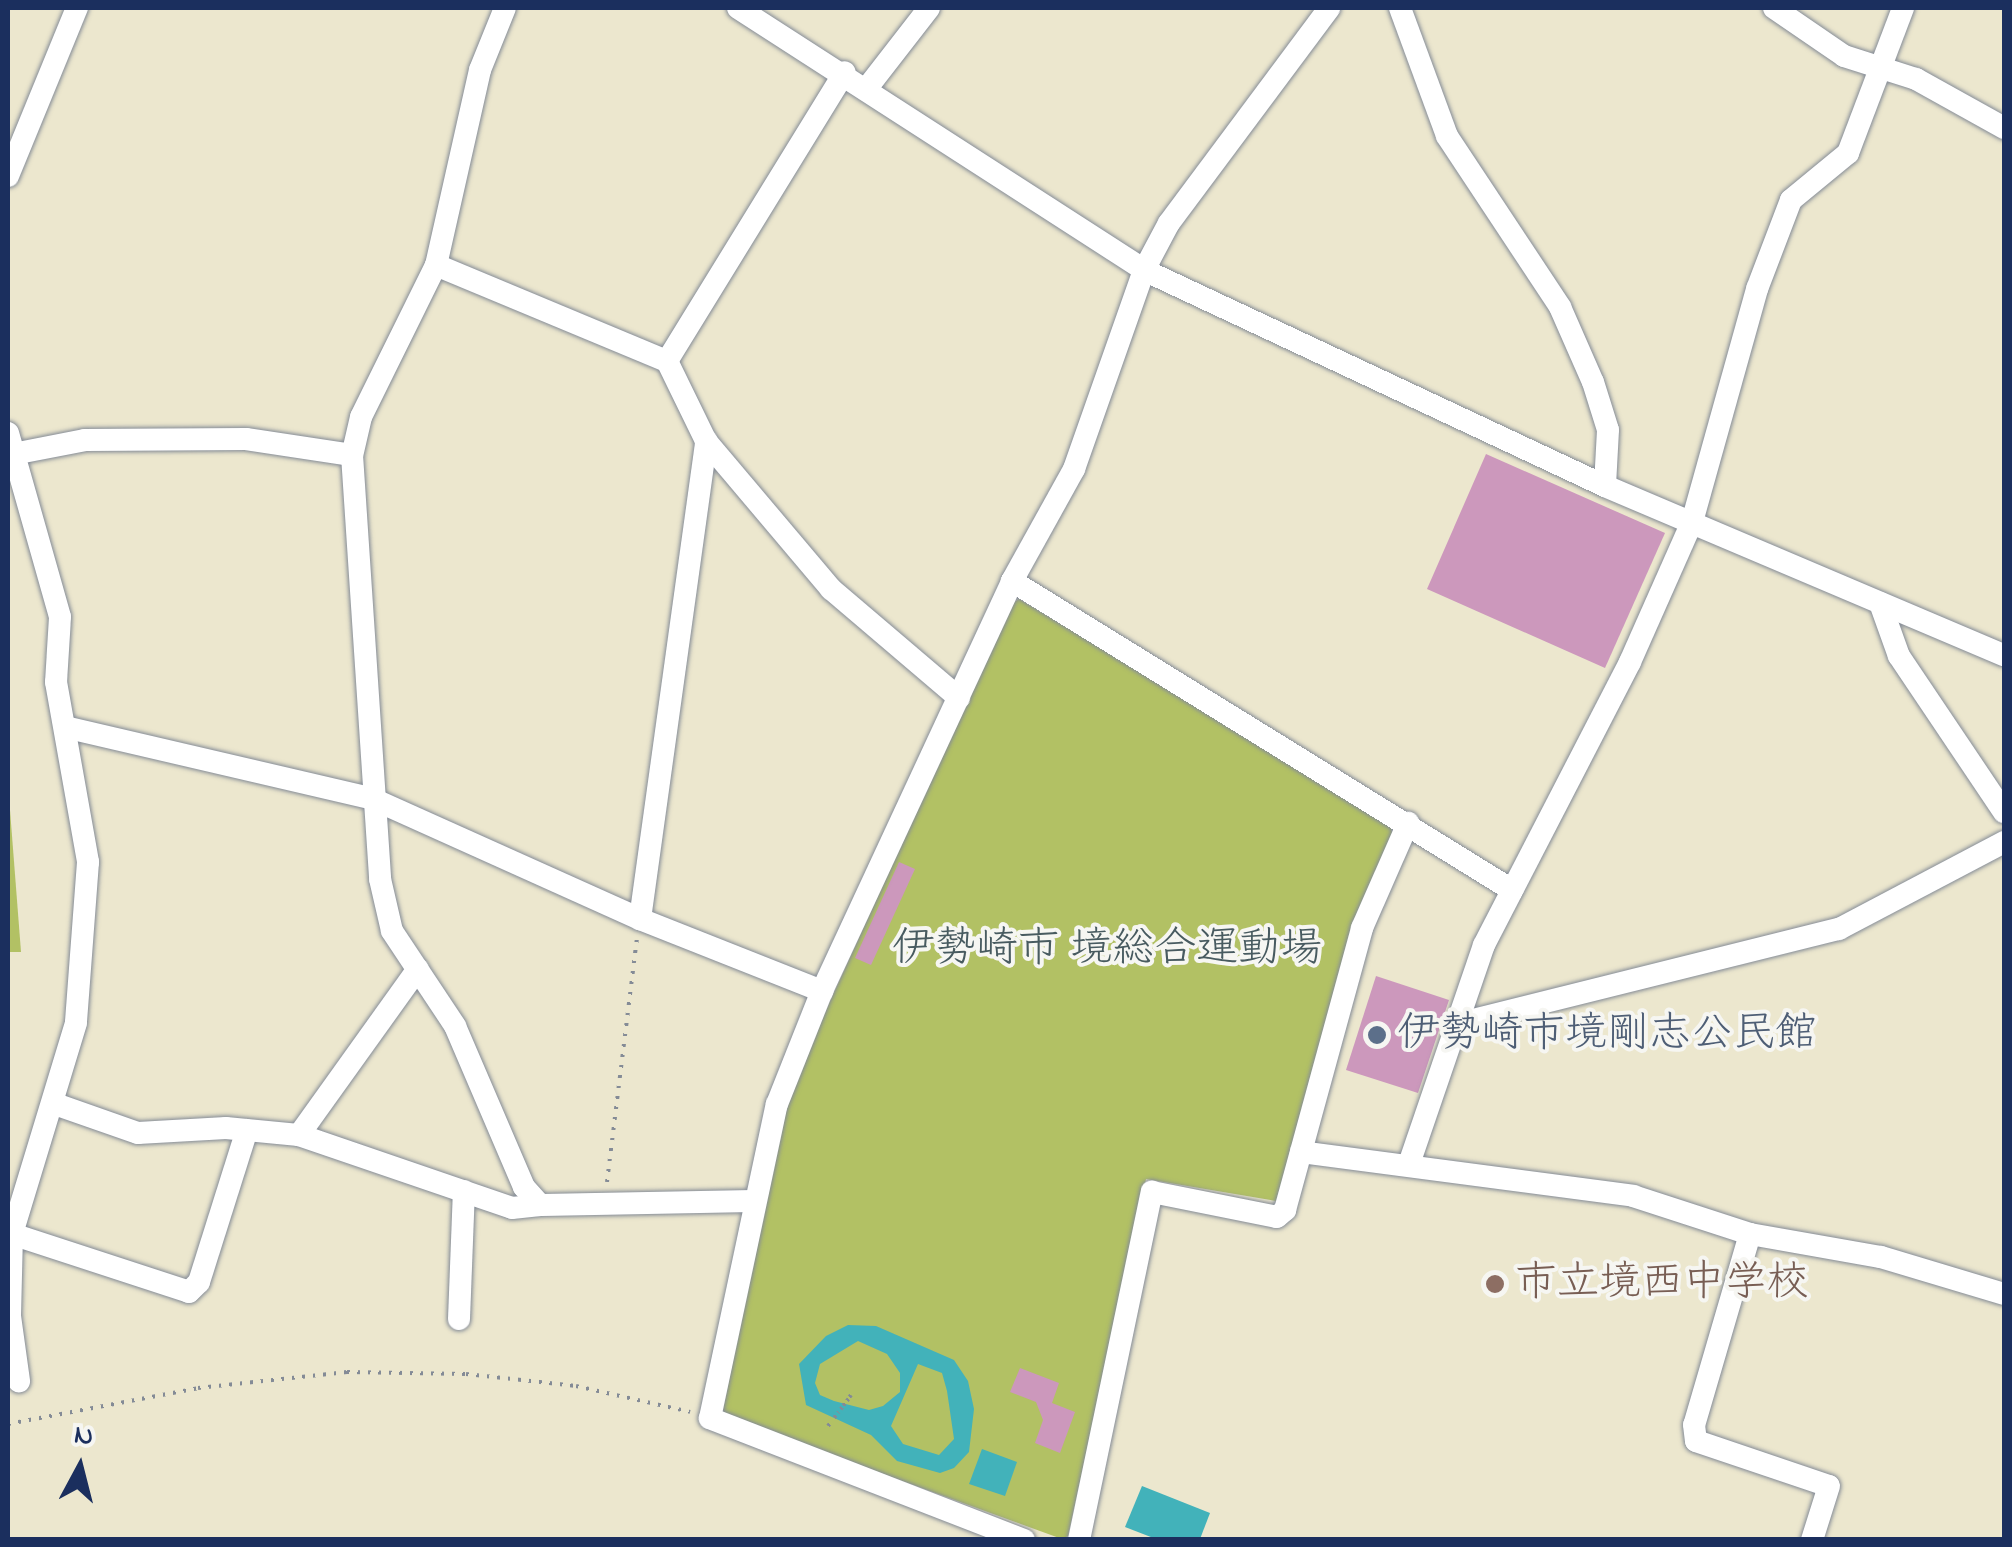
<!DOCTYPE html>
<html>
<head>
<meta charset="utf-8">
<style>
  body { margin:0 }
  #map { position:relative; width:2012px; height:1547px; overflow:hidden; background:#ece7ce; font-family:"Indie Flower","Klee One",sans-serif }
  div>[style] { position:absolute }
  [style*='--x'] { left:calc(var(--x)*1px); top:calc(var(--y)*1px); width:calc(var(--w)*1px); rotate:calc(var(--a)*1deg) }
  .green>* { inset:0; background:#b2c164 }
  .water>* { inset:0; background:#42b2ba }
  .building>* { inset:0; background:#cc98bc }
  .path>* { height:4px; margin-top:-2px; transform-origin:0; background:repeating-linear-gradient(90deg,#848b96 0 2.5px,transparent 0 10.5px) }
  .roads { filter:drop-shadow(0 0 2px #848b96) drop-shadow(0 0 2px #848b96) }
  .minor>* { height:22px; margin:-11px; padding:0 11px; transform-origin:11px; border-radius:11px; background:#fff }
  .dots>* { width:28px; height:28px; translate:-50% -50%; box-sizing:border-box; border:5px solid #f6f6f2; border-radius:50% }
  span { translate:-50% -50%; white-space:nowrap; text-align:center; line-height:1.15; -webkit-text-stroke:8px #f6f6f2; paint-order:stroke }
  .park-label { font-size:42px; color:#485b60 }
  .service-label { font-size:42px; color:#4e5e75 }
  .left { translate:0 -50%; text-align:left }
  .education-label { font-size:42px; color:#785e54 }
  .frame { position:absolute; inset:0; border:10px solid #1b2f5e; pointer-events:none }
  .north { position:absolute; left:30px; top:1417px; width:100px; height:100px; -webkit-text-stroke:8px #f6f6f2; paint-order:stroke; rotate:7deg; font-size:28px; font-weight:700; line-height:40px; text-align:center; color:#1b2f5e }
  .north::after { content:''; display:block; margin:auto; width:35px; height:45px; background:#1b2f5e; clip-path:polygon(50% 0,100% 100%,50% 72%,0 100%) }
</style>
</head>
<body>
<div id="map">
  <div class="green">
    <i style="clip-path:polygon(1019px 599px,1389px 822px,1393px 835px,1276px 1201px,1146px 1179px,1068px 1536px,1062px 1539px,726px 1417px,723px 1410px,775px 1146px,797px 1074px,1011px 604px)"></i>
    <i style="clip-path:polygon(8px 797px,9px 797px,21px 952px,8px 952px)"></i>
  </div>
  <div class="water">
    <i style="clip-path:polygon(evenodd,848px 1325px,876px 1326px,954px 1360px,968px 1381px,974px 1409px,969px 1452px,954px 1468px,940px 1473px,897px 1461px,871px 1435px,806px 1405px,799px 1364px,826px 1336px,848px 1325px,858px 1341px,887px 1354px,900px 1373px,900px 1392px,883px 1406px,869px 1410px,834px 1401px,820px 1395px,815px 1383px,820px 1364px,858px 1341px,848px 1325px,918px 1364px,942px 1373px,947px 1391px,954px 1439px,939px 1455px,903px 1444px,891px 1426px,918px 1364px)"></i>
    <i style="clip-path:polygon(982px 1449px,1017px 1462px,1005px 1496px,969px 1484px)"></i>
    <i style="clip-path:polygon(1142px 1486px,1210px 1513px,1200px 1539px,1156px 1539px,1125px 1527px)"></i>
  </div>
  <div class="building">
    <i style="clip-path:polygon(1486px 454px,1665px 533px,1605px 668px,1427px 589px)"></i>
    <i style="clip-path:polygon(899px 862px,915px 869px,871px 965px,855px 958px)"></i>
    <i style="clip-path:polygon(1376px 976px,1449px 1000px,1418px 1093px,1346px 1070px)"></i>
    <i style="clip-path:polygon(1020px 1368px,1059px 1383px,1052px 1403px,1075px 1412px,1060px 1453px,1035px 1443px,1043px 1420px,1036px 1402px,1010px 1392px)"></i>
  </div>
  <div class="path">
    <i style="--x:607;--y:1182;--w:246;--a:-83"></i>
    <i style="--x:8;--y:1424;--w:193;--a:-10.7"></i>
    <i style="--x:198;--y:1388;--w:150;--a:-6.1"></i>
    <i style="--x:347;--y:1372;--w:119;--a:1"></i>
    <i style="--x:466;--y:1374;--w:111;--a:6.2"></i>
    <i style="--x:576;--y:1386;--w:117;--a:12.8"></i>
    <i style="--x:828;--y:1426;--w:39;--a:-53"></i>
    <i style="--x:851;--y:1395;--w:22;--a:126"></i>
  </div>
  <div class="roads">
    <div class="minor">
      <i style="--x:505;--y:8;--w:67;--a:112"></i>
      <i style="--x:480;--y:70;--w:200;--a:102.7"></i>
      <i style="--x:436;--y:265;--w:169;--a:116.3"></i>
      <i style="--x:361;--y:417;--w:39;--a:103"></i>
      <i style="--x:352;--y:455;--w:425;--a:86.2"></i>
      <i style="--x:380;--y:879;--w:53;--a:77"></i>
      <i style="--x:392;--y:931;--w:114;--a:56.4"></i>
      <i style="--x:455;--y:1026;--w:175;--a:66.8"></i>
      <i style="--x:524;--y:1187;--w:24;--a:48"></i>
      <i style="--x:540;--y:1205;--w:215;--a:-1.1"></i>
      <i style="--x:738;--y:8;--w:483;--a:32.8"></i>
      <i style="--x:1144;--y:270;--w:509;--a:25.11"></i>
      <i style="--x:1605;--y:486;--w:433;--a:23"></i>
      <i style="--x:1400;--y:8;--w:136;--a:69.8"></i>
      <i style="--x:1447;--y:136;--w:205;--a:56.5"></i>
      <i style="--x:1560;--y:307;--w:82;--a:66.3"></i>
      <i style="--x:1593;--y:382;--w:50;--a:72.6"></i>
      <i style="--x:1608;--y:430;--w:56;--a:93.1"></i>
      <i style="--x:1774;--y:8;--w:85;--a:34.4"></i>
      <i style="--x:1844;--y:56;--w:76;--a:17.7"></i>
      <i style="--x:1916;--y:79;--w:101;--a:29.1"></i>
      <i style="--x:867;--y:88;--w:101;--a:-52.2"></i>
      <i style="--x:8;--y:176;--w:182;--a:-67.7"></i>
      <i style="--x:436;--y:265;--w:250;--a:22.6"></i>
      <i style="--x:667;--y:361;--w:89;--a:64"></i>
      <i style="--x:706;--y:441;--w:194;--a:49.8"></i>
      <i style="--x:831;--y:589;--w:168;--a:40.4"></i>
      <i style="--x:667;--y:361;--w:339;--a:-58.4"></i>
      <i style="--x:8;--y:433;--w:191;--a:74.2"></i>
      <i style="--x:60;--y:617;--w:65;--a:93.5"></i>
      <i style="--x:56;--y:682;--w:183;--a:79.9"></i>
      <i style="--x:88;--y:862;--w:161;--a:94.3"></i>
      <i style="--x:76;--y:1023;--w:220;--a:106.9"></i>
      <i style="--x:12;--y:1234;--w:82;--a:91.4"></i>
      <i style="--x:10;--y:1316;--w:66;--a:82.1"></i>
      <i style="--x:8;--y:455;--w:78;--a:-11"></i>
      <i style="--x:85;--y:440;--w:161;--a:-0.4"></i>
      <i style="--x:246;--y:439;--w:107;--a:8.6"></i>
      <i style="--x:1012;--y:581;--w:588;--a:31.72"></i>
      <i style="--x:1880;--y:603;--w:56;--a:70.3"></i>
      <i style="--x:1899;--y:656;--w:188;--a:56.1"></i>
      <i style="--x:69;--y:728;--w:312;--a:13.1"></i>
      <i style="--x:373;--y:799;--w:293;--a:24.2"></i>
      <i style="--x:640;--y:919;--w:196;--a:21.6"></i>
      <i style="--x:640;--y:919;--w:483;--a:-82.1"></i>
      <i style="--x:1457;--y:1024;--w:394;--a:-14"></i>
      <i style="--x:1839;--y:929;--w:187;--a:-27.8"></i>
      <i style="--x:55;--y:1104;--w:88;--a:19.3"></i>
      <i style="--x:138;--y:1133;--w:88;--a:-3.3"></i>
      <i style="--x:226;--y:1128;--w:73;--a:5.5"></i>
      <i style="--x:299;--y:1135;--w:225;--a:18.9"></i>
      <i style="--x:512;--y:1208;--w:28;--a:-6"></i>
      <i style="--x:299;--y:1135;--w:204;--a:-54.4"></i>
      <i style="--x:1301;--y:1152;--w:335;--a:7.5"></i>
      <i style="--x:1633;--y:1196;--w:123;--a:18"></i>
      <i style="--x:1750;--y:1234;--w:133;--a:10"></i>
      <i style="--x:1881;--y:1257;--w:128;--a:16.7"></i>
      <i style="--x:1409;--y:1164;--w:231;--a:-71.1"></i>
      <i style="--x:1484;--y:945;--w:318;--a:-62.7"></i>
      <i style="--x:1630;--y:662;--w:153;--a:-66.1"></i>
      <i style="--x:1692;--y:522;--w:242;--a:-74.4"></i>
      <i style="--x:1757;--y:289;--w:95;--a:-69.1"></i>
      <i style="--x:1791;--y:200;--w:74;--a:-39.5"></i>
      <i style="--x:1848;--y:153;--w:155;--a:-69.2"></i>
      <i style="--x:12;--y:1234;--w:186;--a:18.1"></i>
      <i style="--x:189;--y:1292;--w:14;--a:-45"></i>
      <i style="--x:199;--y:1282;--w:159;--a:-72.5"></i>
      <i style="--x:1750;--y:1234;--w:199;--a:106.3"></i>
      <i style="--x:1694;--y:1425;--w:16;--a:83"></i>
      <i style="--x:1696;--y:1441;--w:140;--a:18.7"></i>
      <i style="--x:1829;--y:1486;--w:57;--a:107.5"></i>
      <i style="--x:459;--y:1319;--w:128;--a:-87.8"></i>
      <i style="--x:1024;--y:1540;--w:337;--a:-158.8"></i>
      <i style="--x:710;--y:1418;--w:321;--a:-78"></i>
      <i style="--x:777;--y:1104;--w:122;--a:-68.3"></i>
      <i style="--x:822;--y:991;--w:452;--a:-65.1"></i>
      <i style="--x:1012;--y:581;--w:128;--a:-61"></i>
      <i style="--x:1074;--y:469;--w:211;--a:-70.6"></i>
      <i style="--x:1144;--y:270;--w:53;--a:-62"></i>
      <i style="--x:1169;--y:223;--w:268;--a:-53.3"></i>
      <i style="--x:1079;--y:1540;--w:356;--a:-78.2"></i>
      <i style="--x:1152;--y:1192;--w:127;--a:11.3"></i>
      <i style="--x:1277;--y:1217;--w:11;--a:-41"></i>
      <i style="--x:1285;--y:1210;--w:292;--a:-74.7"></i>
      <i style="--x:1362;--y:928;--w:115;--a:-66.3"></i>
    </div>
  </div>
  <div class="dots">
    <i style="left:1377px;top:1035px;background:#5c6f8a"></i>
    <i style="left:1495px;top:1284px;background:#8d6e63"></i>
  </div>
  <div class="park-label">
    <span style="left:1107px;top:950px">伊勢崎市 境総合運動場</span>
  </div>
  <div class="service-label">
    <span class="left" style="left:1397px;top:1035px">伊勢崎市境剛志公民館</span>
  </div>
  <div class="education-label">
    <span class="left" style="left:1515px;top:1284px">市立境西中学校</span>
  </div>
  <div class="frame"></div>
  <div class="north">N</div>
</div>
</body>
</html>
